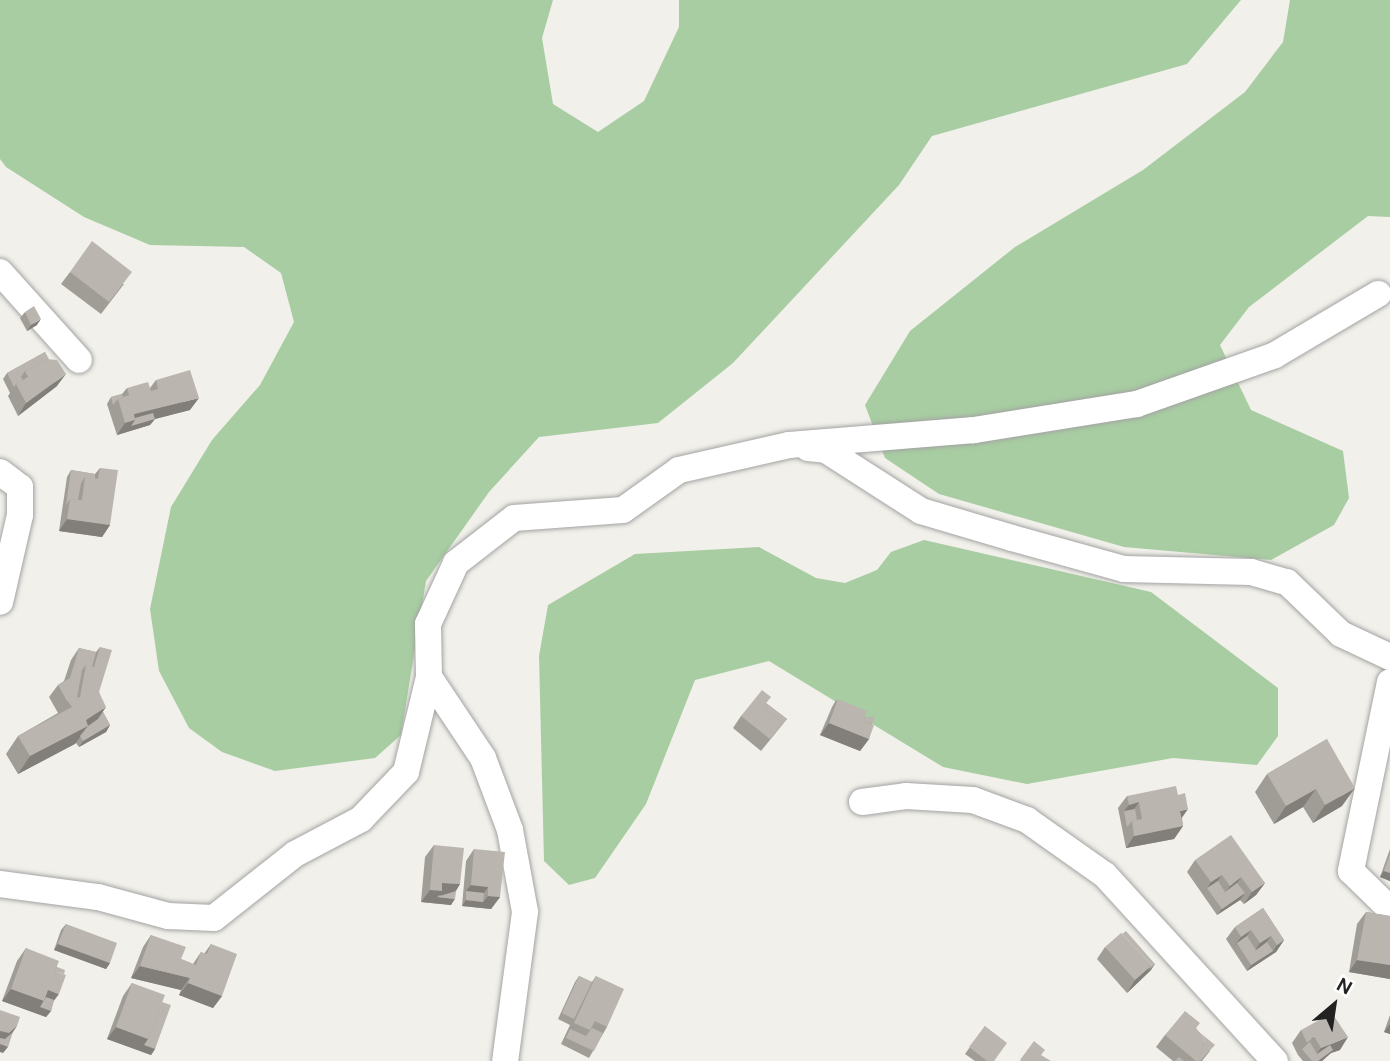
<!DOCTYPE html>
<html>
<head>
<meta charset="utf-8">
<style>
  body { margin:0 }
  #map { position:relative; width:1390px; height:1061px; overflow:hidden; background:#f1f0ea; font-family:"DM Sans",sans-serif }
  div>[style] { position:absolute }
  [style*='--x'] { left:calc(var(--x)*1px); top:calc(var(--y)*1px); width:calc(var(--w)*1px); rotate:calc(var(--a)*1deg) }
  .forest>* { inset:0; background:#a8cda2 }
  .roads { filter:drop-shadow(0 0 2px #a3a3a3) drop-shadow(0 0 2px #a3a3a3) }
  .minor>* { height:26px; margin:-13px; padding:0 13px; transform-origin:13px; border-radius:13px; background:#fff }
  .wall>* { inset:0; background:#a09d96 }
  .shaded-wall>* { inset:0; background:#827f7a }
  .building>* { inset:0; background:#bab6af }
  span { translate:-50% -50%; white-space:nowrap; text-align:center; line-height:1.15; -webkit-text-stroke:6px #fff; paint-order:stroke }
  .north { position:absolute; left:1299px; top:970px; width:70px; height:70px; -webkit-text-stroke:5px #fff; paint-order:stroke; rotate:29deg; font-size:19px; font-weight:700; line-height:28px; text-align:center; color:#222 }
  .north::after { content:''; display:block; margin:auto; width:24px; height:32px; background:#222; clip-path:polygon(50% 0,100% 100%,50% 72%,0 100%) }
</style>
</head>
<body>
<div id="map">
  <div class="forest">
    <i style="clip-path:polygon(0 0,553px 0,542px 38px,553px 104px,598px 132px,644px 101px,679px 27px,679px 0,1241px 0,1187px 64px,932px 136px,899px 185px,733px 363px,658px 423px,539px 437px,489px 492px,426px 581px,401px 735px,375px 758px,275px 771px,222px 752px,189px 728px,159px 671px,150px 609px,171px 507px,212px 440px,260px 385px,294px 322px,281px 273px,244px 247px,150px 245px,84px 217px,6px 167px,0 159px)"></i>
    <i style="clip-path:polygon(1290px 0,1390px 0,1390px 217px,1368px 216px,1249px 307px,1220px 345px,1251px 410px,1343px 451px,1349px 498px,1334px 525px,1271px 560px,1124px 547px,939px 494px,885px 458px,865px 405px,910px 331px,1015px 247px,1143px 170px,1245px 92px,1283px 42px)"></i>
    <i style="clip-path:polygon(924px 540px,1151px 592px,1278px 688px,1278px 736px,1257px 765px,1173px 758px,1027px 784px,943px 767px,769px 661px,695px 680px,646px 804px,595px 878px,569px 885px,544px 861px,539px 656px,548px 605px,635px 554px,759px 547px,816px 578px,845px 583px,877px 570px,891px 552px)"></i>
  </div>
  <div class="roads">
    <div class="minor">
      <i style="--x:0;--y:272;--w:118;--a:48.1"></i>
      <i style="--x:808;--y:448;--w:18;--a:6"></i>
      <i style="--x:826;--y:450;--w:113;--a:32.7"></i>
      <i style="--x:921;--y:511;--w:95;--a:16.5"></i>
      <i style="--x:1012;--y:538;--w:116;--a:15.5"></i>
      <i style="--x:1124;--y:569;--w:127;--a:1.4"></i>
      <i style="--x:1251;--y:572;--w:37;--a:16"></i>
      <i style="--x:1287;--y:582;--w:75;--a:43.9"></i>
      <i style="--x:1341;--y:634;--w:54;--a:25.1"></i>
      <i style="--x:0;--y:472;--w:25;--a:37"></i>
      <i style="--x:20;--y:487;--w:28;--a:90"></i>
      <i style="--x:20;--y:515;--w:89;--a:102.9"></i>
      <i style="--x:429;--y:677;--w:97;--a:56.3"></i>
      <i style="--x:483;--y:758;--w:77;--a:69.4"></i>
      <i style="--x:510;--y:830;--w:83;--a:79.6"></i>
      <i style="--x:525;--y:912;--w:150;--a:97.6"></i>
      <i style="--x:1390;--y:682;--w:193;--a:101.7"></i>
      <i style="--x:1351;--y:871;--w:54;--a:44.3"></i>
      <i style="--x:862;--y:802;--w:44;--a:-7.8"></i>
      <i style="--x:906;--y:796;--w:67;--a:3.4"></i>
      <i style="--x:973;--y:800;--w:58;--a:20.3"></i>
      <i style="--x:1027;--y:820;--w:95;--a:35.2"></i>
      <i style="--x:1105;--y:875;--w:252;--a:47.6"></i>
      <i style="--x:0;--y:884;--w:99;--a:7.6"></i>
      <i style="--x:98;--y:897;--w:73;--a:15.2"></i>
      <i style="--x:168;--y:916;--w:46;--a:2.5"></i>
      <i style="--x:214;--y:918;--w:103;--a:-38.3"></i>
      <i style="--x:295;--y:854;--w:75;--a:-27.9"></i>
      <i style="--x:361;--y:819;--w:65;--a:-46.2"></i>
      <i style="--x:406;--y:772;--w:98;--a:-76.4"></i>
      <i style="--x:429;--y:677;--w:53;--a:-91.1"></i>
      <i style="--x:428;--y:624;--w:67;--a:-65.3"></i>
      <i style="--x:456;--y:563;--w:73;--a:-37.8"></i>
      <i style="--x:514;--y:518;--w:109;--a:-4.2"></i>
      <i style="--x:623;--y:510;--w:69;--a:-35.5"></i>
      <i style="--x:679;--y:470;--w:113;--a:-12.8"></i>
      <i style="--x:789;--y:445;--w:186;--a:-4.6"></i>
      <i style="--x:974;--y:430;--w:165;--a:-9.1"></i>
      <i style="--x:1137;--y:404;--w:146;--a:-19.5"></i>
      <i style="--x:1275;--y:355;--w:120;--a:-30.6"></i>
    </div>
  </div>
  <div class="wall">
    <i style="clip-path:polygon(70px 272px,124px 284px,101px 314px,61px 284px)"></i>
    <i style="clip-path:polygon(25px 312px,37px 325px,27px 331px,20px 318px)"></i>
    <i style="clip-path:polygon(45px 352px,57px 386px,18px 416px,8px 396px,10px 393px,3px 379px,7px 373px)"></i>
    <i style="clip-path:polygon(156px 380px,190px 410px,155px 419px,150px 425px,117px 435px,107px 404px,111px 397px,122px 394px,127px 388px,150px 388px)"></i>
    <i style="clip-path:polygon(100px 468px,110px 525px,102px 537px,59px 531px,67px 477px,71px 470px,95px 474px)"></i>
    <i style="clip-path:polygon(100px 647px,99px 692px,103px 712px,110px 725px,106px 732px,79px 747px,76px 743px,18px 774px,6px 754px,18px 736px,58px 713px,49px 697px,58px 685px,64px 681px,71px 660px,79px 648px,96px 652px)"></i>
    <i style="clip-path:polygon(836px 700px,865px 717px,872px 724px,869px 739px,860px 751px,820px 735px,832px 707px)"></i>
    <i style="clip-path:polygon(766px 703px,787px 719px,761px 751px,733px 728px,741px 716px)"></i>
    <i style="clip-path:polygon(1327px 739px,1342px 806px,1313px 823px,1303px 807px,1274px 824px,1255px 792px,1267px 774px)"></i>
    <i style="clip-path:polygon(1127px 796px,1182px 818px,1183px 826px,1174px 839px,1126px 848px,1118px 808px)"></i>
    <i style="clip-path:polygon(434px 845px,460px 884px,456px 891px,451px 905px,421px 902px,425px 857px)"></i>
    <i style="clip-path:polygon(474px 849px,500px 897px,491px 909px,462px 906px,466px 861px)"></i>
    <i style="clip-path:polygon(1390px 849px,1390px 881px,1380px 877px)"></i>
    <i style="clip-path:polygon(1195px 860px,1265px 883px,1256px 895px,1244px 904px,1240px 900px,1217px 915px,1187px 872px)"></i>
    <i style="clip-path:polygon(1263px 908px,1284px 940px,1276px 952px,1247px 971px,1226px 939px,1235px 927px)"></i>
    <i style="clip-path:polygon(1366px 912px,1390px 916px,1390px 979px,1349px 972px,1357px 924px)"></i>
    <i style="clip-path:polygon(66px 924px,110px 963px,106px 969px,54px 950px,61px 930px)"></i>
    <i style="clip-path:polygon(151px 935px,181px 959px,193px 964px,201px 952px,204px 954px,211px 944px,222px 996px,213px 1008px,179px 995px,181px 990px,131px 978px,143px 947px)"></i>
    <i style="clip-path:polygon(1105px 947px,1151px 970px,1127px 993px,1097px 959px)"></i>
    <i style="clip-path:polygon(26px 948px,57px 967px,54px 1000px,51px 1011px,46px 1017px,2px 1001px,17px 961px)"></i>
    <i style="clip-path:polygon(579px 976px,592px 982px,596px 976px,607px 1027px,589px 1058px,561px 1044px,570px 1025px,558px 1019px,575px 982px)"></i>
    <i style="clip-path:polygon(132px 983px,162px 1002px,155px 1049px,151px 1055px,107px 1039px,123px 996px)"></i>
    <i style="clip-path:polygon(1390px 1015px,1390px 1034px,1384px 1032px)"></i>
    <i style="clip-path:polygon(985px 1026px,994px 1061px,975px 1061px,965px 1054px)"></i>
    <i style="clip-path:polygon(1196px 1029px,1210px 1051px,1202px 1061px,1173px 1061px,1156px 1047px,1165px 1035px)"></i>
    <i style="clip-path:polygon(1301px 1030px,1340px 1050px,1331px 1053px,1322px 1061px,1303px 1061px,1298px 1055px,1292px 1043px)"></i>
  </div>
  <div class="shaded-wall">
    <i style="clip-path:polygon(41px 319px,37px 325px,27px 331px,31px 325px)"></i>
    <i style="clip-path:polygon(66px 374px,57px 386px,18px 416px,26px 403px)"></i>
    <i style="clip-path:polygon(199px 398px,190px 410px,155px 419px,150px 425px,117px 435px,125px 423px,134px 414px)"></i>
    <i style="clip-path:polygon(67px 519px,110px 525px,102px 537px,59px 531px)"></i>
    <i style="clip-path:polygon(106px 707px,94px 725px,84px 732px,75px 744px,18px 774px,30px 756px)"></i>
    <i style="clip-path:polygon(829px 723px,869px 739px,860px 751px,820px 735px)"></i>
    <i style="clip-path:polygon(110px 725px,106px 732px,79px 747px,83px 741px)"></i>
    <i style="clip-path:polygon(1355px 788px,1342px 806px,1313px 823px,1325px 805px)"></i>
    <i style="clip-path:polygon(1316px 789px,1303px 807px,1274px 824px,1286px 806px)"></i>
    <i style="clip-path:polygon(1139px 802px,1130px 815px,1124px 811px,1129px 805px)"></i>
    <i style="clip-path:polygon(1188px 809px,1179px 822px,1180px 811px)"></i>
    <i style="clip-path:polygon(1183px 826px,1174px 839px,1126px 848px,1134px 836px)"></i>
    <i style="clip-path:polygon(1384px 871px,1390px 873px,1390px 881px,1380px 877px)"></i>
    <i style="clip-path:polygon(1222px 875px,1213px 887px,1207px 888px,1203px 895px,1211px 882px)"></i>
    <i style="clip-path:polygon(1241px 877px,1233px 889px,1221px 898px,1230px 886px)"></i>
    <i style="clip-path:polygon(442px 883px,460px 884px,452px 897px,439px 895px,437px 897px,455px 899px,451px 905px,421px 902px,430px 890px)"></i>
    <i style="clip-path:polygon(1265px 883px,1256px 895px,1244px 904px,1252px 892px)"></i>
    <i style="clip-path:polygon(471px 885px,488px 887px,480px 899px,466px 891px)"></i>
    <i style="clip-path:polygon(1245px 893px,1240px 900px,1217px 915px,1222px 909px)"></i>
    <i style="clip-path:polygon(488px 896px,500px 897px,491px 909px,462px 906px,466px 900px,483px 902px)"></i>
    <i style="clip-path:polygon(1251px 930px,1242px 942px,1237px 943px,1232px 949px,1241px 937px)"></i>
    <i style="clip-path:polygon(1271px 936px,1262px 948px,1251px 956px,1260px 943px)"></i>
    <i style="clip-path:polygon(1284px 940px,1276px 952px,1247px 971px,1251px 965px,1273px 951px,1277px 945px)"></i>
    <i style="clip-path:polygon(58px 944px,110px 963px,106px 969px,54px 950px)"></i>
    <i style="clip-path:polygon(1357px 960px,1390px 965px,1390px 979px,1349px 972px)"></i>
    <i style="clip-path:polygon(1155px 964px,1151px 970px,1127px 993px,1135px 980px,1152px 965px)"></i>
    <i style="clip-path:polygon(140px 966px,190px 978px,181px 990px,131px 978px)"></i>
    <i style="clip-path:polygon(188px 983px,222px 996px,213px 1008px,179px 995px)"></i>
    <i style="clip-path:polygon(11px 989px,48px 990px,59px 994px,50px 1006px,51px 1011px,46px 1017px,2px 1001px)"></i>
    <i style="clip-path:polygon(1390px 1024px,1390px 1034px,1384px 1032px)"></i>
    <i style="clip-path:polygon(17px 1026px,9px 1038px,8px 1047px,3px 1053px,0 1052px,0 1031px)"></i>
    <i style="clip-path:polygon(116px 1027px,148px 1039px,155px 1049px,151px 1055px,107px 1039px)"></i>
    <i style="clip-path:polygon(1348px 1037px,1340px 1050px,1331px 1053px,1322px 1061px,1312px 1060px,1321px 1048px)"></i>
  </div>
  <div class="building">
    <i style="clip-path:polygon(92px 241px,132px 272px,109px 302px,70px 272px)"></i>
    <i style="clip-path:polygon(34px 306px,41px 319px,31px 325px,25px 312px)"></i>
    <i style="clip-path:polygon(45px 352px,49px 359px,47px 359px,25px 371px,21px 377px,23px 380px,16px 384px,14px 387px,7px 373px)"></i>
    <i style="clip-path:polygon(47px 359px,57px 360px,66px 374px,26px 403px,16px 384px,28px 377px,25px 371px)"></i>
    <i style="clip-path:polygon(190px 370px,199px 398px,134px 414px,135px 420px,125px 423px,118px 399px,129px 395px,127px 388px,148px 382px,151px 391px,158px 389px,156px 380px)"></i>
    <i style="clip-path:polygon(122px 394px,123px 397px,118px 399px,113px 405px,111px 397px)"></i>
    <i style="clip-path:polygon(153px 413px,155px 419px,131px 426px,135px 420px,135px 418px)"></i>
    <i style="clip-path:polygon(100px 468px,118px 470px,110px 525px,67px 519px,70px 499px,82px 500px,85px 477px,98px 479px)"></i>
    <i style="clip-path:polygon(71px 470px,95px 474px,95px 479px,85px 477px,81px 483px,78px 500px,70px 499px,66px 505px)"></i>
    <i style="clip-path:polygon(100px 647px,112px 650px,99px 692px,106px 707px,86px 720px,88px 726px,30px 756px,18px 736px,72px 707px,67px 700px,80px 697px,86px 665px,94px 667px)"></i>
    <i style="clip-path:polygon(79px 648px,96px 652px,92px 667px,86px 665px,82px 670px,77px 698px,67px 701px,58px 685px,70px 678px)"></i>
    <i style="clip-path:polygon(762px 690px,771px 697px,763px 707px,783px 723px,770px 739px,741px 716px)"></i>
    <i style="clip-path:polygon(838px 699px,867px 711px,863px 721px,874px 725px,869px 739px,829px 723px)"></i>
    <i style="clip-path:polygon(766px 703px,787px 719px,778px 729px,783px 723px,763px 707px)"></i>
    <i style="clip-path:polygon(103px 712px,110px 725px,83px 741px,80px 736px,88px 726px,98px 719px)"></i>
    <i style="clip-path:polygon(865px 717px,875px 717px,872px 724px,863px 721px)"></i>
    <i style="clip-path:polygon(1327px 739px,1355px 788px,1325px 805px,1316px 789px,1286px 806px,1267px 774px)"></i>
    <i style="clip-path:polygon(1176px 786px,1178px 795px,1185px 793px,1188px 809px,1180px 811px,1183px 826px,1134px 836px,1132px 821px,1142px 819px,1139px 802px,1129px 805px,1127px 796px)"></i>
    <i style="clip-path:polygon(1135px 809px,1137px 820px,1132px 821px,1127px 827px,1124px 811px)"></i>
    <i style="clip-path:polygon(1231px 835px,1265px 883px,1252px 892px,1241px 877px,1230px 886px,1222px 875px,1211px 882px,1195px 860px)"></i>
    <i style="clip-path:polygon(434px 845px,464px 848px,460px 884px,442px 883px,442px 891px,430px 890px)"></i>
    <i style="clip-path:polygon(474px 849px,505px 852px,500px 897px,488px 896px,488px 887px,471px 885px)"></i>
    <i style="clip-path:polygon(1390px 854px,1390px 873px,1384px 871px)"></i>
    <i style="clip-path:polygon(1218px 881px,1225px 892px,1237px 883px,1245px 893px,1222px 909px,1207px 888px)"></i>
    <i style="clip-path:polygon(456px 891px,455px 899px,437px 897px)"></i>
    <i style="clip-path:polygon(466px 891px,484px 893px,483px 902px,466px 900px)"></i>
    <i style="clip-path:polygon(1263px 908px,1284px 940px,1277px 945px,1271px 936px,1260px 943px,1251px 930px,1241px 937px,1235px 927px)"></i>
    <i style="clip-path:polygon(1366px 912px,1390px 916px,1390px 965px,1357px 960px)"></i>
    <i style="clip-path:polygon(66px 924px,117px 943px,110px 963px,58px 944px)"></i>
    <i style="clip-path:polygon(1126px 931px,1155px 964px,1148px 971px,1152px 965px,1122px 934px)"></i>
    <i style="clip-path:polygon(1121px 933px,1152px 965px,1135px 980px,1105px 947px)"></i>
    <i style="clip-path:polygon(151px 935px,186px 947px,181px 959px,196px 965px,201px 952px,207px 954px,211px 944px,237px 954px,222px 996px,188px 983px,190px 978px,140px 966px)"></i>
    <i style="clip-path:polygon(1247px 936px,1256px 950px,1267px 942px,1273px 951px,1251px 965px,1237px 943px)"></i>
    <i style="clip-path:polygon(26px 948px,59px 961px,55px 971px,66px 975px,59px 994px,48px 990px,44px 1001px,11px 989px)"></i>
    <i style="clip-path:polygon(57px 967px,65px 970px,64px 974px,55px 971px)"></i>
    <i style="clip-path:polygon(579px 976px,592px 982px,574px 1019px,562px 1013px)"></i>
    <i style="clip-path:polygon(596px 976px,624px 989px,607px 1027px,595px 1021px,590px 1030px,574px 1023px)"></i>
    <i style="clip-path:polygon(132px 983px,165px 995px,148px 1039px,116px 1027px)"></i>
    <i style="clip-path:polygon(46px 997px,54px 1000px,51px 1011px,40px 1007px)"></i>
    <i style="clip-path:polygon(162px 1002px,171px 1005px,155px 1049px,144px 1045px,148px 1039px)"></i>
    <i style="clip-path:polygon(0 1010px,20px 1017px,17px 1026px,9px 1033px,0 1031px)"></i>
    <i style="clip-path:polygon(1185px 1011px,1200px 1023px,1196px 1028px,1205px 1039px,1199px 1061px,1196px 1061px,1165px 1035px)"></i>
    <i style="clip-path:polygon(1332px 1013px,1348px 1037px,1321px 1048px,1314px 1036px,1307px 1043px,1301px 1030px)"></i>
    <i style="clip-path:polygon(985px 1026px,1007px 1043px,994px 1061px,987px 1061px,969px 1047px)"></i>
    <i style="clip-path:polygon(592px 1028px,603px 1033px,594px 1051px,566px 1038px,570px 1029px,586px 1036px)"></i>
    <i style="clip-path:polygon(1198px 1031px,1215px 1045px,1200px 1061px,1199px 1060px,1205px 1039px)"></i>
    <i style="clip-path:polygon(13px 1032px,8px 1047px,0 1044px,0 1038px,5px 1039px)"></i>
    <i style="clip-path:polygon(1034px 1041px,1045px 1050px,1041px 1055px,1051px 1061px,1021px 1061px,1020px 1060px)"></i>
    <i style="clip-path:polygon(1310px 1042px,1317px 1054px,1330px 1045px,1333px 1050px,1318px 1061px,1312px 1061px,1302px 1049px)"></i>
    <i style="clip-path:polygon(1179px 1057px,1184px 1061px,1175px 1061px)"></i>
  </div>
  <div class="north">N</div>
</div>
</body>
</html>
